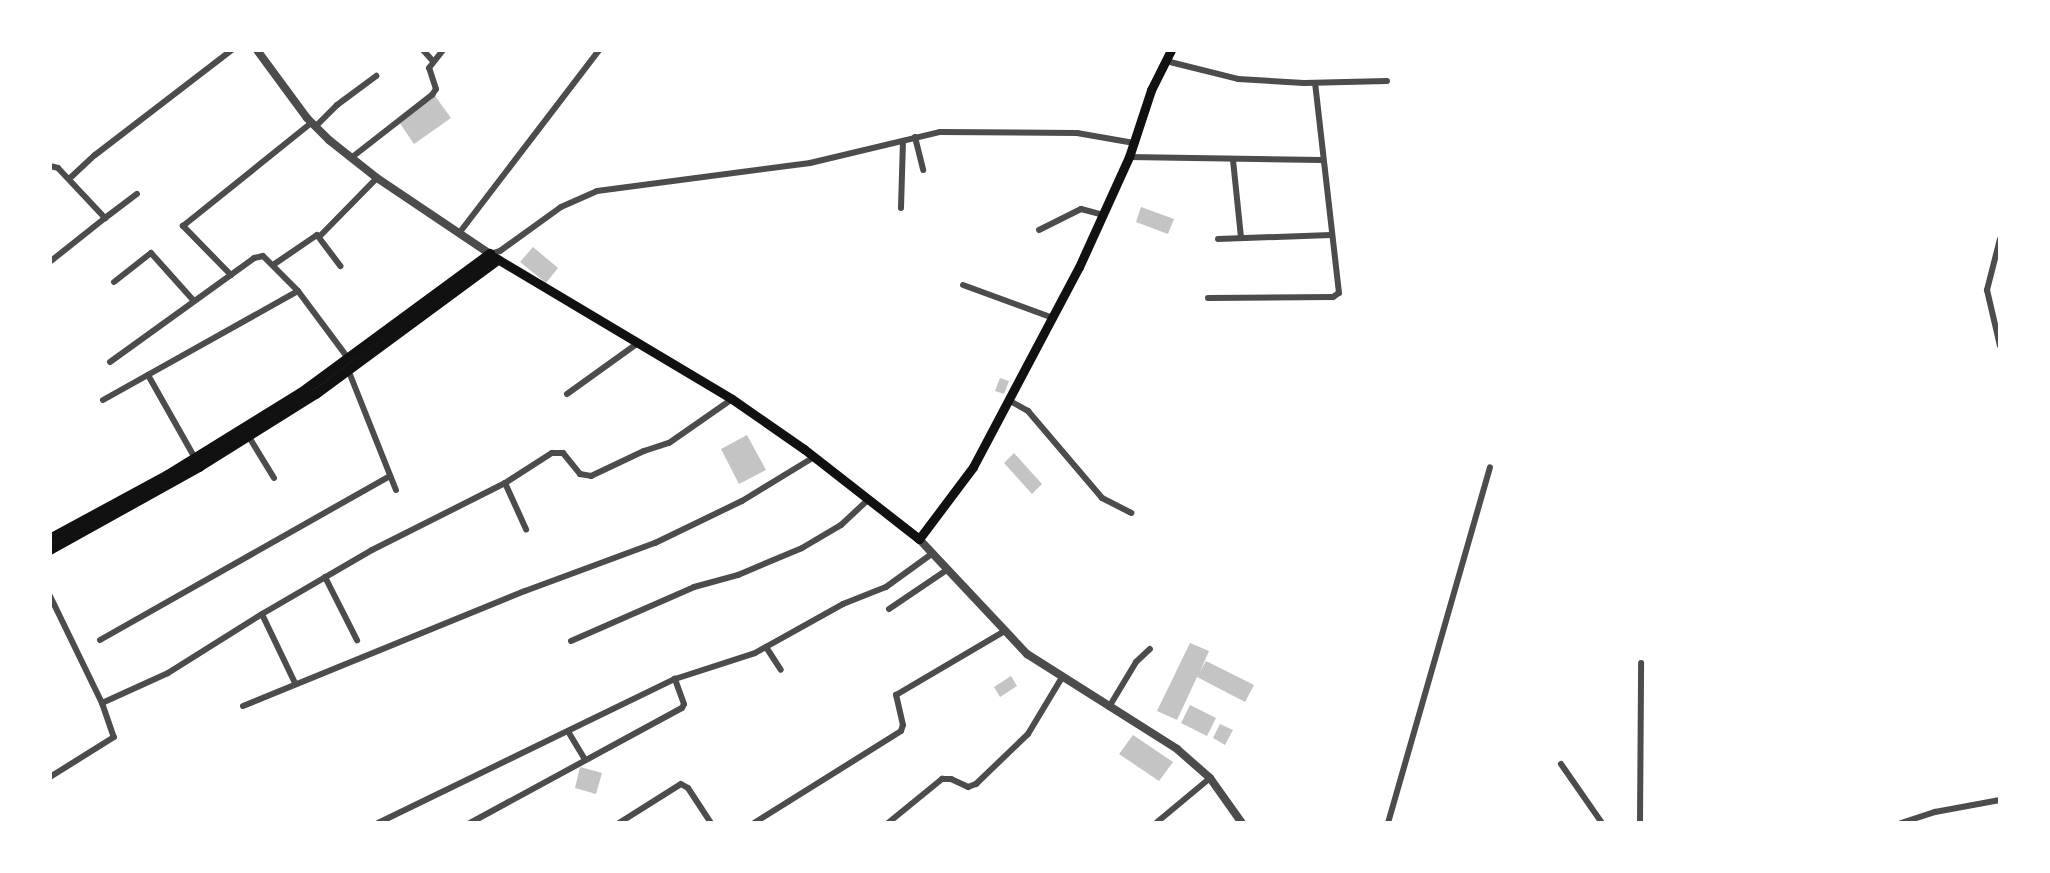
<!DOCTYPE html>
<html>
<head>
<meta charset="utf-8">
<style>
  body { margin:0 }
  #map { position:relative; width:2050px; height:873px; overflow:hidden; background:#fff; font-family:"Titillium Web",sans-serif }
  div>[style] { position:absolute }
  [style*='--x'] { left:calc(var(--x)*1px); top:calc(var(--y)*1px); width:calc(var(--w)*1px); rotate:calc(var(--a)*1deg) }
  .building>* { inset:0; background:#c4c4c4 }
  .minor>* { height:6px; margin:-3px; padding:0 3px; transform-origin:3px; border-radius:3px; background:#4c4c4c }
  .tertiary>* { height:8px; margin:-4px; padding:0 4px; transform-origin:4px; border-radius:4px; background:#4c4c4c }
  .secondary>* { height:9px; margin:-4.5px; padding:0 4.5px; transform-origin:4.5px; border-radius:4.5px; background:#111 }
  .primary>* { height:10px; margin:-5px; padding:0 5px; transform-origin:5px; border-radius:5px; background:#111 }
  span { translate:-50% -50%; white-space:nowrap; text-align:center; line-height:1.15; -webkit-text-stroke:6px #fff; paint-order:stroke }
  .frame { position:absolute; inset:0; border:52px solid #fff; pointer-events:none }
</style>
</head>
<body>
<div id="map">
  <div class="building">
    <i style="clip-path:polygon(435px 96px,451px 118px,414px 144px,399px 122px)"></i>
    <i style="clip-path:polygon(1141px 207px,1174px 219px,1168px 234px,1136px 222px)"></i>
    <i style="clip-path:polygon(533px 247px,558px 268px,546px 283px,520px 262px)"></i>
    <i style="clip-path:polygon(1000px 378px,1009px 381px,1004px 394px,995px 391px)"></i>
    <i style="clip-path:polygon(747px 435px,766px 470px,739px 484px,721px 449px)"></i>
    <i style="clip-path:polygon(1014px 453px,1042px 484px,1032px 494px,1004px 463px)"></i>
    <i style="clip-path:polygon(1190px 643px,1209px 651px,1200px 672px,1206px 661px,1254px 685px,1245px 702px,1197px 677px,1177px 720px,1157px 711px)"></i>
    <i style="clip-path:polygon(1011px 676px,1017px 686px,1000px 697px,994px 687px)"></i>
    <i style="clip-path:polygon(1190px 705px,1216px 718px,1207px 736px,1181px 723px)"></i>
    <i style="clip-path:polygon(1220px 724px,1233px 730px,1225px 745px,1213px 738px)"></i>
    <i style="clip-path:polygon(1133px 735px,1173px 762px,1159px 781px,1119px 754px)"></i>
    <i style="clip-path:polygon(580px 767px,602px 773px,596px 794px,575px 788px)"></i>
  </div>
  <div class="minor">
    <i style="--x:423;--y:50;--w:15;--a:48"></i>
    <i style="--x:1166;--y:61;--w:74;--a:14"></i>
    <i style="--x:1238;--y:79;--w:66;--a:3.5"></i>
    <i style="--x:1304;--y:83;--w:83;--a:-1.4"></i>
    <i style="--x:315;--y:127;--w:31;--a:-45"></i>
    <i style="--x:337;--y:105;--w:49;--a:-36.6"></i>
    <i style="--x:915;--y:137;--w:34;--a:76"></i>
    <i style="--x:1129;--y:157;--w:193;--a:0.9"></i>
    <i style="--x:351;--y:158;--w:103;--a:-37.9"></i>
    <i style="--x:432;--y:95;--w:7;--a:-56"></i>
    <i style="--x:436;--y:89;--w:22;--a:-108"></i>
    <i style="--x:429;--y:68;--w:23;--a:-52"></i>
    <i style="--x:1233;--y:160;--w:78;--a:84.1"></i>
    <i style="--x:50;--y:166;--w:8;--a:14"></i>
    <i style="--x:58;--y:168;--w:69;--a:46.8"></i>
    <i style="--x:105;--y:218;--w:69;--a:141.5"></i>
    <i style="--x:69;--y:179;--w:35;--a:-43"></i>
    <i style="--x:95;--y:155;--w:173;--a:-37.5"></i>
    <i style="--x:901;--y:208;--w:67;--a:-88.3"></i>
    <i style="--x:105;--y:218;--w:40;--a:-37"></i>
    <i style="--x:1039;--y:230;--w:47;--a:-26.6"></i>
    <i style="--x:1081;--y:209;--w:24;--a:15"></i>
    <i style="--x:460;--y:232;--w:229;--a:-52.6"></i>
    <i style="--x:320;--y:236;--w:81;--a:-45.5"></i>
    <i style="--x:1218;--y:239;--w:113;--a:-2"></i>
    <i style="--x:2000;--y:239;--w:53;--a:104.3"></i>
    <i style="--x:1987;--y:290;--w:57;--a:76.9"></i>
    <i style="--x:490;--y:254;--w:10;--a:-17"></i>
    <i style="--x:500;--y:251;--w:75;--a:-35.8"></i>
    <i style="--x:561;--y:207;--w:39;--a:-24"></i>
    <i style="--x:597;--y:191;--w:215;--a:-7.5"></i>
    <i style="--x:810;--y:163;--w:134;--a:-13.4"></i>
    <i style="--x:940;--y:132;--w:137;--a:0.4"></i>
    <i style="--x:1077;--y:133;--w:58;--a:10"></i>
    <i style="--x:273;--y:265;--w:53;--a:-34.3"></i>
    <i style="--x:317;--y:235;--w:39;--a:53"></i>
    <i style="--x:231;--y:275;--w:69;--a:-134.4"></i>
    <i style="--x:183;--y:226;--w:164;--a:-38.8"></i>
    <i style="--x:114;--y:282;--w:47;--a:-38.1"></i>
    <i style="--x:151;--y:253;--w:64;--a:48.1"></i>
    <i style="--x:963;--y:285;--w:96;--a:20.1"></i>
    <i style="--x:1208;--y:298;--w:125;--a:-0.5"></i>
    <i style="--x:1333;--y:297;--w:7;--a:-34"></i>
    <i style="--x:1339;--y:293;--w:211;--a:-96.5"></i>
    <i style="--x:110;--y:362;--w:178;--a:-35.8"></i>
    <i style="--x:254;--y:258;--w:9;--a:-13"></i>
    <i style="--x:263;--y:256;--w:49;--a:45"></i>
    <i style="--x:298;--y:291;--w:84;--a:53.3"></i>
    <i style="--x:349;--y:372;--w:127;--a:68.3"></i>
    <i style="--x:148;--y:375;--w:95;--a:60.5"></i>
    <i style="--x:567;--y:394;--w:87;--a:-35.7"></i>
    <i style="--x:103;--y:400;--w:223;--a:-29.2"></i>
    <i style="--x:1010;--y:401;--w:21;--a:29"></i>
    <i style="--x:1028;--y:411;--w:114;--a:49.6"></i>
    <i style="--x:1102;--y:498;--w:33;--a:27"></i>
    <i style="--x:249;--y:437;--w:48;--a:58.6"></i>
    <i style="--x:505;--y:483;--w:51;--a:65.5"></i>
    <i style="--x:325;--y:577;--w:71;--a:63.1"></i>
    <i style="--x:50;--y:596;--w:119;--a:64.1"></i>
    <i style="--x:102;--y:703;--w:36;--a:71"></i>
    <i style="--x:114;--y:737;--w:75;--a:148"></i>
    <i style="--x:889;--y:609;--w:71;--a:-34.1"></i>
    <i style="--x:100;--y:640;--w:333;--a:-29.5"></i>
    <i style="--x:571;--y:641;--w:134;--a:-23.7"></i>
    <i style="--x:694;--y:587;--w:46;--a:-15.3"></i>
    <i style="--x:738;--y:575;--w:69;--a:-22.9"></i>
    <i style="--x:802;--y:548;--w:45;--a:-30.5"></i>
    <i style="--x:841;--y:525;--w:37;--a:-43"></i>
    <i style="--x:766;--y:647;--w:27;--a:57"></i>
    <i style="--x:295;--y:683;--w:76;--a:-115.6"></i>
    <i style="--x:262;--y:614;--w:127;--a:-30.2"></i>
    <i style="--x:372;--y:550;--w:149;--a:-26.7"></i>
    <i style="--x:505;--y:483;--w:56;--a:-32.6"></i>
    <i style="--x:552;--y:453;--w:11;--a:0"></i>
    <i style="--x:563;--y:453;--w:27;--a:51"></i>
    <i style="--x:580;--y:474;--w:11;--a:10"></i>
    <i style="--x:591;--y:476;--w:59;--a:-25.3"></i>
    <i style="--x:644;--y:451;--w:26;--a:-18"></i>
    <i style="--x:669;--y:443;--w:77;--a:-34.9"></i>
    <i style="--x:102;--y:703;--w:72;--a:-24.4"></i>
    <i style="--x:168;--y:673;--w:111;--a:-32.1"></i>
    <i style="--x:243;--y:706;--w:305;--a:-22.2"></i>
    <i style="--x:525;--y:591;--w:139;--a:-20.3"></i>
    <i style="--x:655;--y:543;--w:97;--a:-25.8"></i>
    <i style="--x:742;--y:501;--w:84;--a:-31.4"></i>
    <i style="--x:1109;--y:707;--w:52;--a:-59"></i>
    <i style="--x:1136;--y:662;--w:19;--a:-43"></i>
    <i style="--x:569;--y:733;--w:31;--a:59"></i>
    <i style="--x:1561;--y:764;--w:72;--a:55.2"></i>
    <i style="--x:378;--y:823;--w:330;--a:-25.9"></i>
    <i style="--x:675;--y:679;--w:84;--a:-18"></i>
    <i style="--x:755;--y:653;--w:101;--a:-29.1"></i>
    <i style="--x:843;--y:604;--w:46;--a:-21.6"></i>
    <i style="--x:886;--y:587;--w:58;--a:-35.9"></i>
    <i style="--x:470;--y:823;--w:241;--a:-28.5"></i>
    <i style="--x:682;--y:708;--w:4;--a:-63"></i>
    <i style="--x:684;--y:704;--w:27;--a:-110"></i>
    <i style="--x:619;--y:823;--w:73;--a:-32.2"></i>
    <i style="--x:681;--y:784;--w:8;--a:30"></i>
    <i style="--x:688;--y:788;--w:42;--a:56.7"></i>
    <i style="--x:754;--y:823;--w:173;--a:-32"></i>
    <i style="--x:901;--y:731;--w:6;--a:-72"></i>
    <i style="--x:903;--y:725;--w:31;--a:-103"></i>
    <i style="--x:896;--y:695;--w:124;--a:-30.5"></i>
    <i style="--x:888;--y:823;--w:70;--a:-39.2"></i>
    <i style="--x:942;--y:779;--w:9;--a:0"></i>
    <i style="--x:951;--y:779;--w:19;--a:25"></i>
    <i style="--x:968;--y:787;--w:9;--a:-21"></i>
    <i style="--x:976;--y:784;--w:72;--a:-43.9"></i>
    <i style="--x:1028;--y:734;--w:64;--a:-59"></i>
    <i style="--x:1156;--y:823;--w:70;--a:-39.8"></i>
    <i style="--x:1388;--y:823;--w:370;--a:-74"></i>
    <i style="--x:1640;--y:823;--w:160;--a:-89.6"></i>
    <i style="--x:1901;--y:823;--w:36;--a:-18"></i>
    <i style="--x:1935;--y:812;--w:66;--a:-10.5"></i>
  </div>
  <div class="tertiary">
    <i style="--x:257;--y:50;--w:84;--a:53.7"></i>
    <i style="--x:307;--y:118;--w:31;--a:45"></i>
    <i style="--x:329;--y:140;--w:61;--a:38.4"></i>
    <i style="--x:377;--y:178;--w:136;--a:33.9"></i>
    <i style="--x:919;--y:539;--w:158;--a:46.8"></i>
    <i style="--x:1027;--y:654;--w:178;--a:32.3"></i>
    <i style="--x:1177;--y:749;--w:44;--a:41.3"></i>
    <i style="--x:1210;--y:778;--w:55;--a:54.6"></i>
  </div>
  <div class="secondary">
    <i style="--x:494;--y:257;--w:277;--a:30.8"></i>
    <i style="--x:732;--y:399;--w:88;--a:34.8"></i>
    <i style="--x:804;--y:449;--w:146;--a:38"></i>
    <i style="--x:919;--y:539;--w:90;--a:-53.1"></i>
    <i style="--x:973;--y:467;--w:226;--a:-62.1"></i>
    <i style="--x:1079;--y:267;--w:121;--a:-65.6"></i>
    <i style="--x:1129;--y:157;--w:71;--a:-71.8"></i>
    <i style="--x:1151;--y:90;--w:45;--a:-63.4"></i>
  </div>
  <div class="primary">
    <i style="--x:50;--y:539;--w:134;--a:-28.5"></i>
    <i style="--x:168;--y:475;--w:156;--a:-31.7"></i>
    <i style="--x:301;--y:393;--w:235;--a:-36.3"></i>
    <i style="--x:50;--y:550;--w:171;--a:-29.1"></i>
    <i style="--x:199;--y:467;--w:138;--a:-32"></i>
    <i style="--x:316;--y:394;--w:226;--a:-36.4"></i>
  </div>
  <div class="frame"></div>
</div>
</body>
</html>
